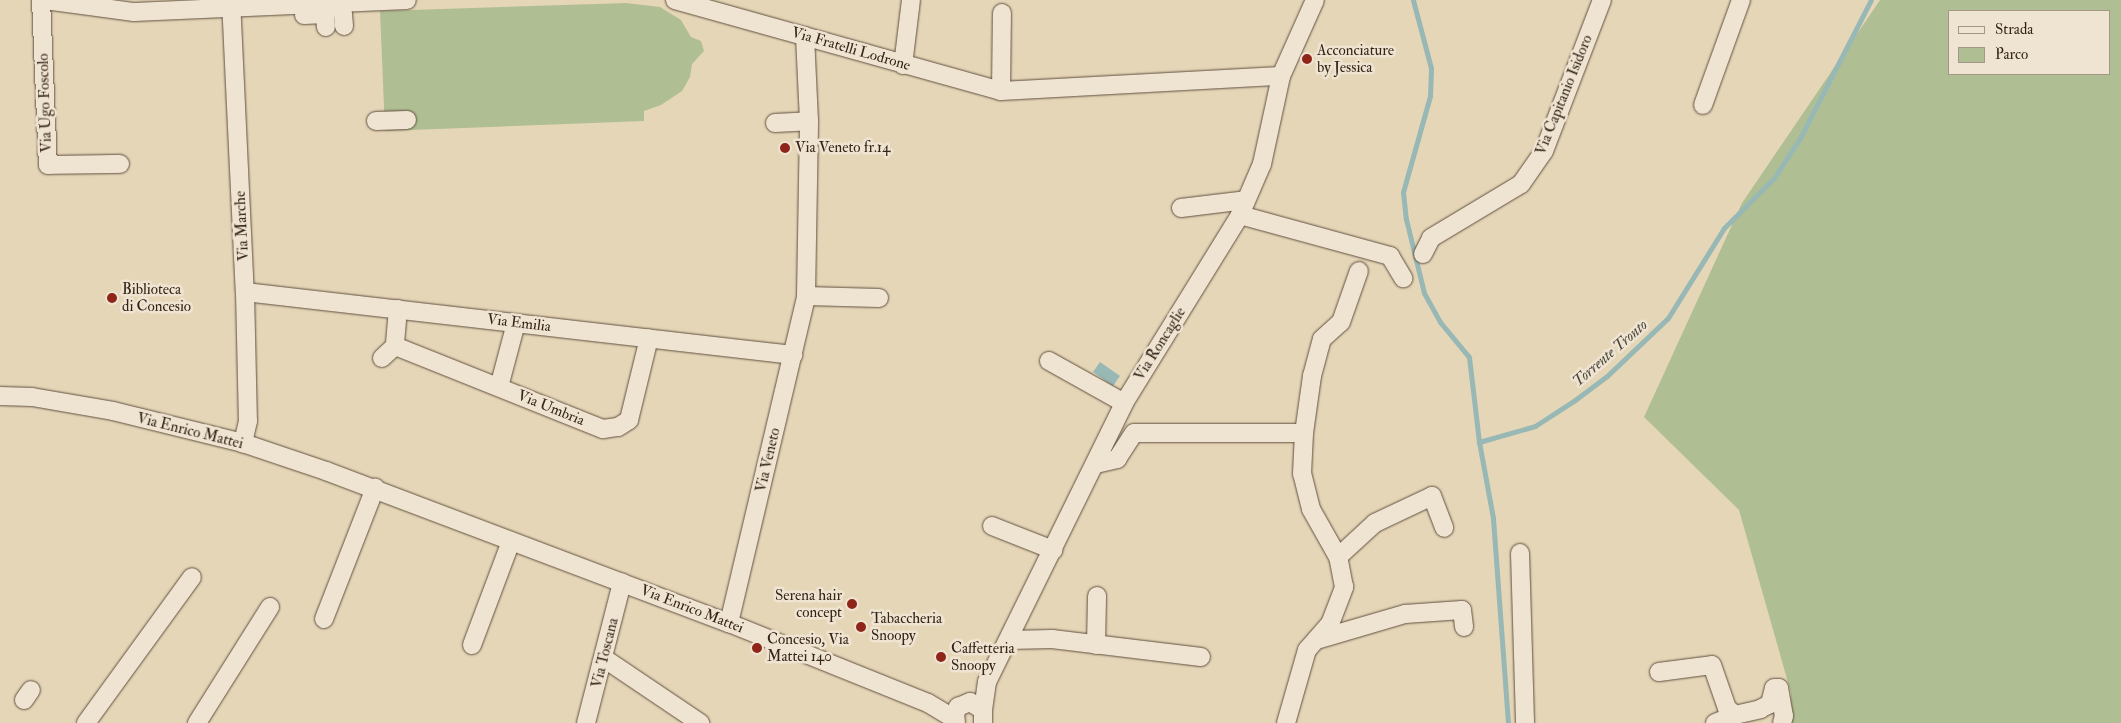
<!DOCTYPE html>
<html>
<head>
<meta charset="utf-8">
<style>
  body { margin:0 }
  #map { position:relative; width:2121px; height:723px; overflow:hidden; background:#e6d6b8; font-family:"IM FELL Double Pica",serif }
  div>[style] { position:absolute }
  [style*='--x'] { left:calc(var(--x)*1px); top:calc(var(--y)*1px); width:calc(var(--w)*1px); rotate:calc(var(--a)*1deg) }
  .green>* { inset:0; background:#b0bf93 }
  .water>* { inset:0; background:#97b8b4 }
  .stream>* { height:5px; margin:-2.5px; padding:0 2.5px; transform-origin:2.5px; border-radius:2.5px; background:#97b8b4 }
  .roads { filter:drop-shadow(0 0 1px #60503f) drop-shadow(0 0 1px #60503f) }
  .minor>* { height:18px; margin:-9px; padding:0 9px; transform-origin:9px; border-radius:9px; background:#efe4d1 }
  .dots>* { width:14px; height:14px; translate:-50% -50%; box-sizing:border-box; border:2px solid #efe4d1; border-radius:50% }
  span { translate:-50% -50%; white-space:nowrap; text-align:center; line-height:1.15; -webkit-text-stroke:5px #efe4d1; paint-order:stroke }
  .street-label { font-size:15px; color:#342317 }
  .poi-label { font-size:15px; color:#342317 }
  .left { translate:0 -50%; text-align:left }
  .right { translate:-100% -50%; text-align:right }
  .water-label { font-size:16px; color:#4d483e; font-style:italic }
  .legend { position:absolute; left:1948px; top:10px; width:162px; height:65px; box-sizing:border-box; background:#efe4d1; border:1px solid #a49787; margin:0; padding:6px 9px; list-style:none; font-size:15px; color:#342317 }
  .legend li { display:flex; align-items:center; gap:10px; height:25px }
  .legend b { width:25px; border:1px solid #a49787 }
</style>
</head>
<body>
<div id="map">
  <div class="green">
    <i style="clip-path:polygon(evenodd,1880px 0,2121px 0,2121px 723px,1789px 723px,1791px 693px,1739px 510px,1644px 417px,1742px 203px,1880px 0,1950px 11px,2110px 11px,2110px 74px,1950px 74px,1950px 11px)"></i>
    <i style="clip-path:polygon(626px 3px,660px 7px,681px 20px,691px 37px,701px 41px,704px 51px,692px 64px,690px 77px,682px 91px,661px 105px,644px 111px,644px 121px,385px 131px,380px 11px)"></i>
  </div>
  <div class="water">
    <i style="clip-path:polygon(1100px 362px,1120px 376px,1113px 386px,1093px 372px)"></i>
  </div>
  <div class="stream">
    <i style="--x:1413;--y:0;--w:70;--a:75.2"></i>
    <i style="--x:1431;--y:68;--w:28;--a:92"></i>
    <i style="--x:1430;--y:96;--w:100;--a:105.7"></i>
    <i style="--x:1403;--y:192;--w:27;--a:84"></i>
    <i style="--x:1406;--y:219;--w:76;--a:76.3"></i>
    <i style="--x:1424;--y:293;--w:33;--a:61"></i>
    <i style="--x:1440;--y:322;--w:45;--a:50.4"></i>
    <i style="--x:1469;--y:357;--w:86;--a:83.3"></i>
    <i style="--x:1508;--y:723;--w:206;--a:-94.2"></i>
    <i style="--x:1493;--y:518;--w:77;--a:-100.4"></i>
    <i style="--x:1479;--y:442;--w:58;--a:-15.9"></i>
    <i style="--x:1535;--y:426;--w:48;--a:-33"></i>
    <i style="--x:1575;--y:400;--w:40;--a:-37"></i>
    <i style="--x:1607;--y:376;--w:84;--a:-43.6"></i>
    <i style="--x:1668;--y:318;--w:106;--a:-58.1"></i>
    <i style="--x:1724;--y:228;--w:71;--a:-45"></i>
    <i style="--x:1774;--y:178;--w:48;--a:-57"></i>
    <i style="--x:1800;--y:138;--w:155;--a:-62.8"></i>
  </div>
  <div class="roads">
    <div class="minor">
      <i style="--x:41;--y:0;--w:165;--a:87.6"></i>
      <i style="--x:48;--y:165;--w:72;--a:-0.8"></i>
      <i style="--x:45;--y:0;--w:90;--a:7.7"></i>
      <i style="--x:134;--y:12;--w:273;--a:-2.5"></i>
      <i style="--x:231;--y:0;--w:292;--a:87.3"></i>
      <i style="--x:245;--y:292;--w:129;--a:88.7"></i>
      <i style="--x:248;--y:421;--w:23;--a:103"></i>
      <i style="--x:675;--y:0;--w:338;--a:15.6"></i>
      <i style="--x:1001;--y:91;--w:280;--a:-3.1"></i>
      <i style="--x:342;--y:3;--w:23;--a:85"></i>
      <i style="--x:304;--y:15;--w:21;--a:-3"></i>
      <i style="--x:325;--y:14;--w:13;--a:86"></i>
      <i style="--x:903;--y:65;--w:65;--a:-83"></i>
      <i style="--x:1001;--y:91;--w:78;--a:-89.3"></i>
      <i style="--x:1703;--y:105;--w:112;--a:-70.1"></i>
      <i style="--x:376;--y:121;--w:31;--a:-2"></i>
      <i style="--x:775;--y:123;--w:34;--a:-3"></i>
      <i style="--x:1181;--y:208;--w:65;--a:-7"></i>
      <i style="--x:1240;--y:215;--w:156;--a:15.3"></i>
      <i style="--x:1390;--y:256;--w:26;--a:59"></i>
      <i style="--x:1423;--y:254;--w:18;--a:-63"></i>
      <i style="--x:1431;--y:238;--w:105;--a:-31"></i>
      <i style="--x:1521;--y:184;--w:40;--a:-55.1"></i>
      <i style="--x:1544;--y:151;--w:162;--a:-69"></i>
      <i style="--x:245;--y:292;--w:552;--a:6.56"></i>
      <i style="--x:806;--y:296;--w:73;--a:1.6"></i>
      <i style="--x:398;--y:309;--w:37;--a:95"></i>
      <i style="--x:395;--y:346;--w:224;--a:21.8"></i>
      <i style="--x:603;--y:429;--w:15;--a:-8"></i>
      <i style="--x:618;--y:427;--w:13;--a:-32"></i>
      <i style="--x:629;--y:420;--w:84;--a:-76.3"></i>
      <i style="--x:382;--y:358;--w:18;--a:-43"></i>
      <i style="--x:1049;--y:361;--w:86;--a:29.2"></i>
      <i style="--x:499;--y:387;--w:66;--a:-75.1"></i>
      <i style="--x:0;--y:396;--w:32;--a:2"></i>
      <i style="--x:32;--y:397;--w:82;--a:9.8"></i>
      <i style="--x:113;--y:411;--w:134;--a:13.8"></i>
      <i style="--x:243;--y:443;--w:88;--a:18.6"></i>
      <i style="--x:326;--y:471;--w:431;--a:20.7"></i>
      <i style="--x:729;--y:623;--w:214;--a:21.9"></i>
      <i style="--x:928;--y:703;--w:31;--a:31"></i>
      <i style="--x:1096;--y:464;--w:22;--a:-13"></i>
      <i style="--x:1117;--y:459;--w:31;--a:-57"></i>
      <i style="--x:1134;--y:433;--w:170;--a:0"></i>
      <i style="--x:1304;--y:433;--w:58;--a:-82"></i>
      <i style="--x:1312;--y:376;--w:38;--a:-75"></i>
      <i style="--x:1322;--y:339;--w:25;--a:-42"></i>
      <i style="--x:1341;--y:322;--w:54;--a:-70.6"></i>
      <i style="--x:992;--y:526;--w:66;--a:21.5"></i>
      <i style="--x:1520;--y:553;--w:170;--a:88.3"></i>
      <i style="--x:1338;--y:557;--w:50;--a:-42.6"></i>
      <i style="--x:1375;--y:523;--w:63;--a:-25.3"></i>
      <i style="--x:1432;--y:496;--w:34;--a:69"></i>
      <i style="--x:324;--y:619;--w:141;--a:-68.7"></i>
      <i style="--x:729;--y:623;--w:336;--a:-76.7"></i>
      <i style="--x:806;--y:296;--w:175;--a:-89"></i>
      <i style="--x:809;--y:121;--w:85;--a:-92.7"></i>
      <i style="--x:1009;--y:640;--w:43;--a:-1.3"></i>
      <i style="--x:1052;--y:639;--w:150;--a:6.9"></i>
      <i style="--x:1316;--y:640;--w:93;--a:-16.3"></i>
      <i style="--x:1405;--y:614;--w:57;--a:-4"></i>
      <i style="--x:1462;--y:610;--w:17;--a:83"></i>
      <i style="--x:472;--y:645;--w:111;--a:-69.4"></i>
      <i style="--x:1096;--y:645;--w:49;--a:-88.8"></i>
      <i style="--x:605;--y:659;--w:115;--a:34"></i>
      <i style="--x:1659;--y:672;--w:53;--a:-7.5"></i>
      <i style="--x:1712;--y:665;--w:46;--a:70.8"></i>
      <i style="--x:1727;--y:708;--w:11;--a:41"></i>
      <i style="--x:1735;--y:715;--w:26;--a:-13"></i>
      <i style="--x:1760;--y:709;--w:11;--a:-27"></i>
      <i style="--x:1770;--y:704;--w:16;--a:-76"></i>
      <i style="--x:1774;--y:688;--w:5;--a:0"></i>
      <i style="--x:1779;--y:688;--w:28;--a:80"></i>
      <i style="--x:1784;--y:716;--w:7;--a:106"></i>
      <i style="--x:24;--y:700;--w:12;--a:-55"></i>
      <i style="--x:983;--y:710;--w:28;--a:-82"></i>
      <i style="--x:987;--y:682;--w:311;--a:-63.8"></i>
      <i style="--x:1124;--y:403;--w:221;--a:-58.3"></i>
      <i style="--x:1240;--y:215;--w:56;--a:-66.7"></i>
      <i style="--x:1262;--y:164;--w:90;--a:-77.8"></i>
      <i style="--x:1281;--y:76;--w:83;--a:-65.9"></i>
      <i style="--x:86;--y:723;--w:180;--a:-54"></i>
      <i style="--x:197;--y:723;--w:137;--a:-57.8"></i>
      <i style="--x:586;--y:723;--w:145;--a:-75.6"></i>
      <i style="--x:956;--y:723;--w:9;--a:-96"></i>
      <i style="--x:955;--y:714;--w:8;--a:-67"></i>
      <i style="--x:958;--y:707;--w:13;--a:-23"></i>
      <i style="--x:970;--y:702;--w:15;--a:32"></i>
      <i style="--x:983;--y:710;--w:13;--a:90"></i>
      <i style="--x:1286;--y:723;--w:76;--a:-74"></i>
      <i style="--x:1307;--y:650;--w:35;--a:-49"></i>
      <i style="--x:1330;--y:624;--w:40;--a:-69"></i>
      <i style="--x:1344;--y:587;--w:31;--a:-101"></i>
      <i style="--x:1338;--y:557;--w:55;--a:-119.4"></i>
      <i style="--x:1311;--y:509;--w:36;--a:-104"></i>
      <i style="--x:1302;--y:474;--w:41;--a:-87.2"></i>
      <i style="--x:1715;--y:723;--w:22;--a:-22"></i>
    </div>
  </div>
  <div class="dots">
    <i style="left:1307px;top:59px;background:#8f2418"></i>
    <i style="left:785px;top:148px;background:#8f2418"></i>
    <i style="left:112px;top:298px;background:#8f2418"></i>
    <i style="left:852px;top:604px;background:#8f2418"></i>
    <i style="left:861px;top:627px;background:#8f2418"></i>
    <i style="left:757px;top:648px;background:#8f2418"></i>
    <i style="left:941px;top:657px;background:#8f2418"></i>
  </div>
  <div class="street-label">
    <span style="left:851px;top:49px;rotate:16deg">Via Fratelli Lodrone</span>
    <span style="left:1564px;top:95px;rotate:-68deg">Via Capitanio Isidoro</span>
    <span style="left:45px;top:103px;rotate:-92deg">Via Ugo Foscolo</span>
    <span style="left:242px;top:226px;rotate:-93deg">Via Marche</span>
    <span style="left:519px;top:323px;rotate:7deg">Via Emilia</span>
    <span style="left:1160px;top:344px;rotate:-58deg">Via Roncaglie</span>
    <span style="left:551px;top:408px;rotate:22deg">Via Umbria</span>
    <span style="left:190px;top:431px;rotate:14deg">Via Enrico Mattei</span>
    <span style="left:768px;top:460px;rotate:-77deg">Via Veneto</span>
    <span style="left:692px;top:609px;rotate:21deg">Via Enrico Mattei</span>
    <span style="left:605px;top:653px;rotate:-76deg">Via Toscana</span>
  </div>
  <div class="poi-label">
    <span class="left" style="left:1317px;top:59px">Acconciature<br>by Jessica</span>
    <span class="left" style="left:795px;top:148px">Via Veneto fr.14</span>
    <span class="left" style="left:122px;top:298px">Biblioteca<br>di Concesio</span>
    <span class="right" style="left:842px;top:604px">Serena hair<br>concept</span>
    <span class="left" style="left:871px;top:627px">Tabaccheria<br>Snoopy</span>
    <span class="left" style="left:767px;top:648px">Concesio, Via<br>Mattei 140</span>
    <span class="left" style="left:951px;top:657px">Caffetteria<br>Snoopy</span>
  </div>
  <div class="water-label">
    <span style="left:1610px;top:353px;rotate:-41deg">Torrente Tronto</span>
  </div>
  <ul class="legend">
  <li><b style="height:6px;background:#efe4d1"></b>Strada</li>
  <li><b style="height:14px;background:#b0bf93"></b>Parco</li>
  </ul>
</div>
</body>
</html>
